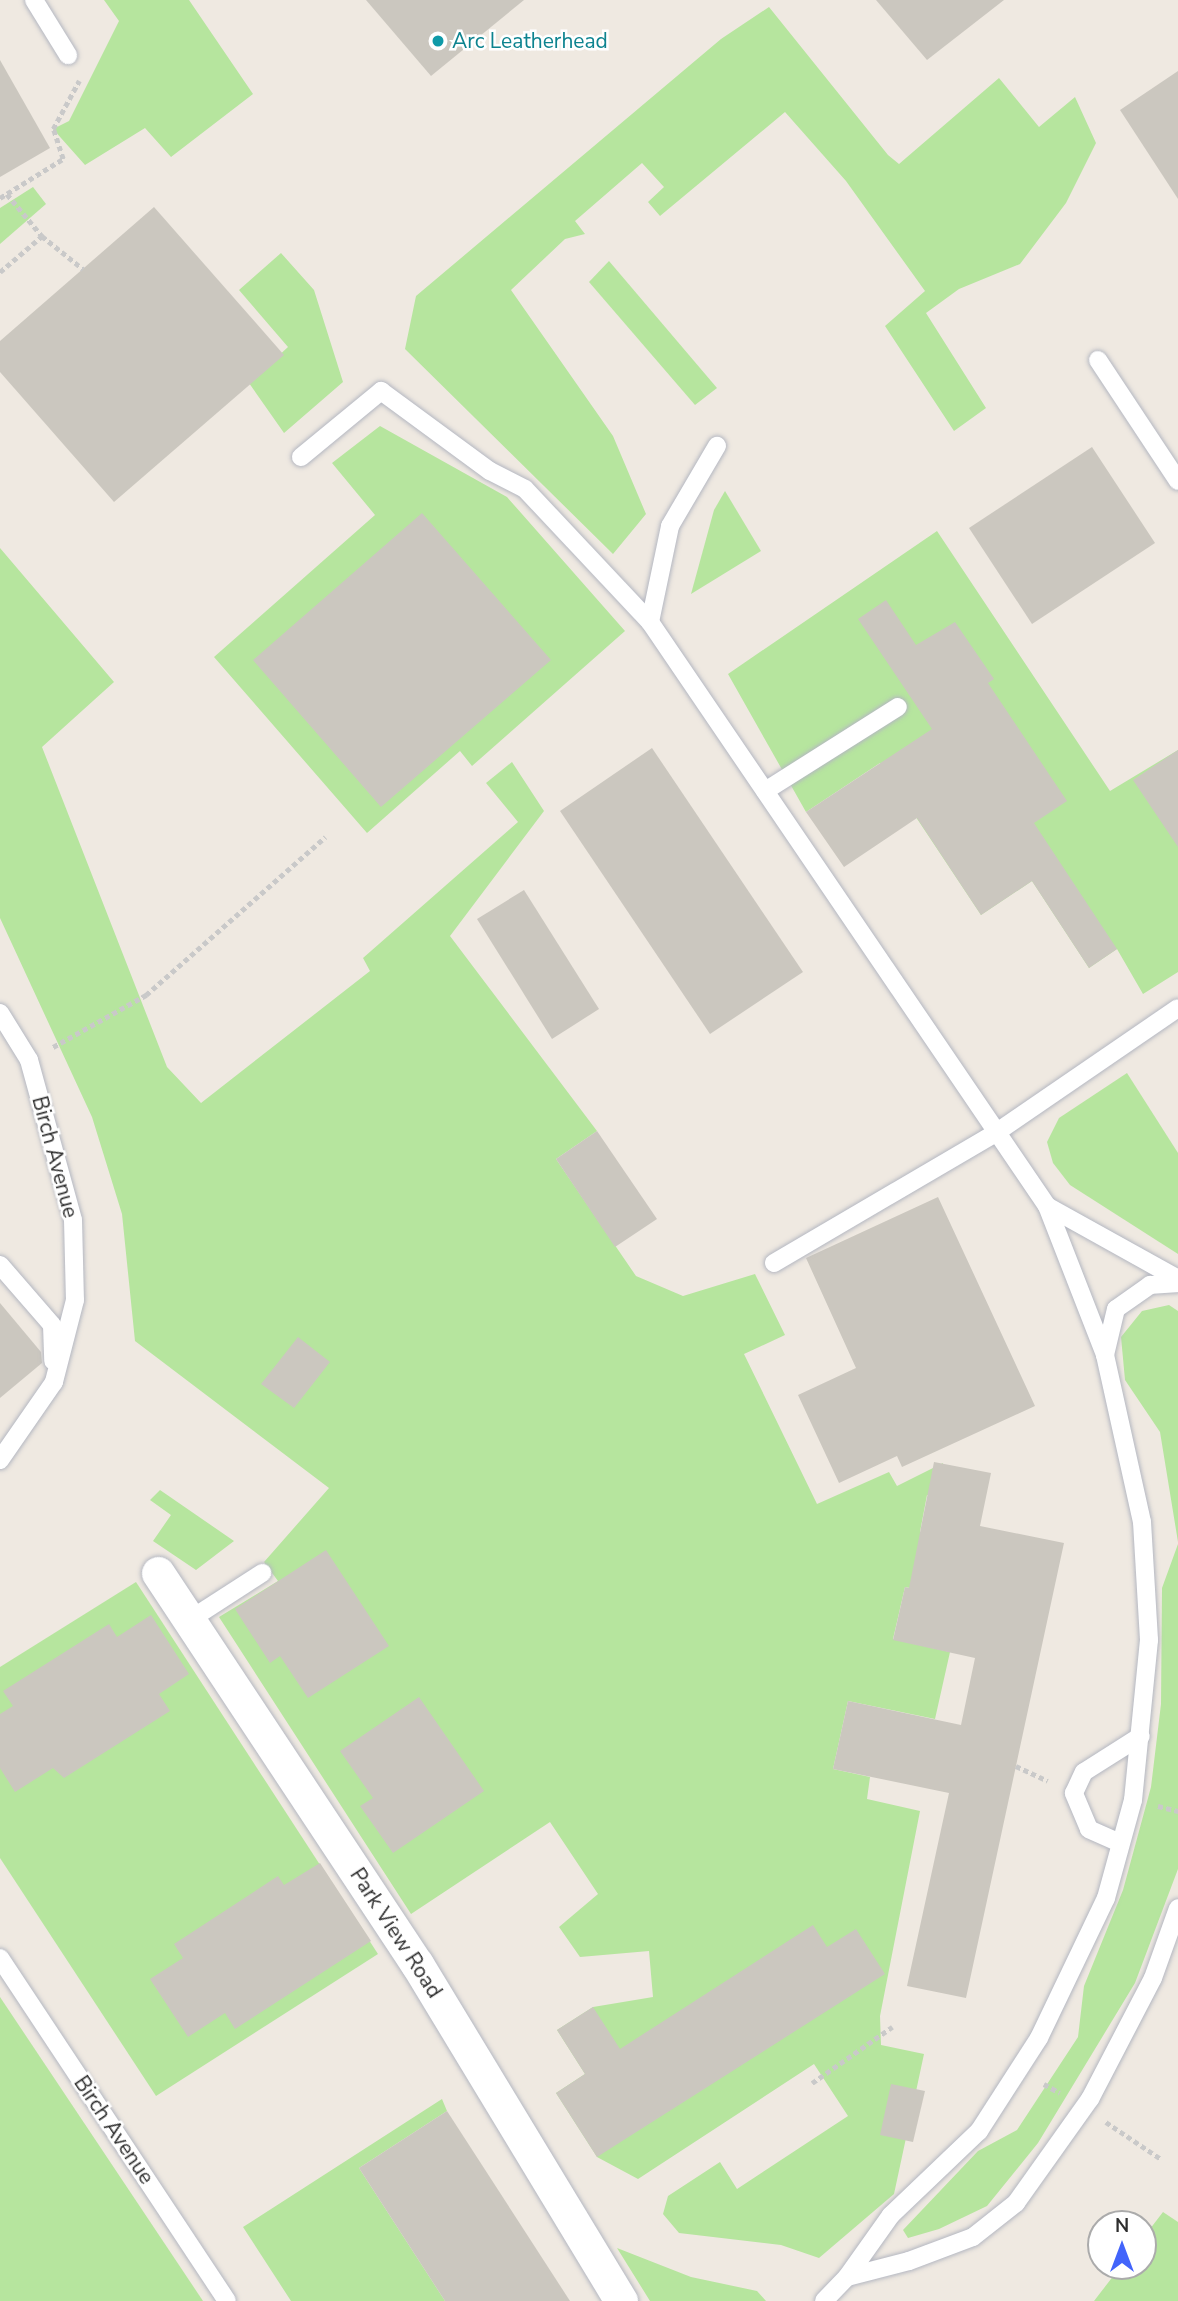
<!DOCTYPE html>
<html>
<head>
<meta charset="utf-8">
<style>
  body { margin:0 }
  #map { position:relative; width:1178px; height:2301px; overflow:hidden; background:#efe9e1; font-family:"Nunito Sans",sans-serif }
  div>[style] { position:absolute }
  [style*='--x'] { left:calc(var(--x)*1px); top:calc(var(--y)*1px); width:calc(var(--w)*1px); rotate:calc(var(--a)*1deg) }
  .green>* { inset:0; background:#b6e59e }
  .building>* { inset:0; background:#cbc7bf }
  .path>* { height:4.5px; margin-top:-2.25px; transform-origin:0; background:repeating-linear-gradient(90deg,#c9c9c9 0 5px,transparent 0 8.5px) }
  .roads { filter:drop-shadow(0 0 2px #b4b7c1) drop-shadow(0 0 2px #b4b7c1) }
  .lane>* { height:18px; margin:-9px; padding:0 9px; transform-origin:9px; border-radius:9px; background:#fff }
  .street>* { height:33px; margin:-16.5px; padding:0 16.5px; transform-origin:16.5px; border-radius:16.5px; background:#fff }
  .dots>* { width:19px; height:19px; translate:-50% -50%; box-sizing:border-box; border:4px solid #fff; border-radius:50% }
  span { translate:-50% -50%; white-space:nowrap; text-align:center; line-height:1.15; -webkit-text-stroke:5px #fff; paint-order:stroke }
  .culture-label { font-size:21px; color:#0d838f }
  .left { translate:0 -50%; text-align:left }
  .street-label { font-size:21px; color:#2e2e2e }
  .north { position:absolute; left:1087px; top:2210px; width:70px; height:70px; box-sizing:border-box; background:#fff; border:2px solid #ababab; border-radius:50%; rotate:0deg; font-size:19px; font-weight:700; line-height:28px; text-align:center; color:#2e2e2e }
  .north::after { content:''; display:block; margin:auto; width:24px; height:32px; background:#4264fb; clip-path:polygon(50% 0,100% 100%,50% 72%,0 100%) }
</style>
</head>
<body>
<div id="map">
  <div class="green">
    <i style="clip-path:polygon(104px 0,189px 0,253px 94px,171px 157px,145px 128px,85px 165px,53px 129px,69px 121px,119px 21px)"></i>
    <i style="clip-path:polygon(769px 7px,888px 155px,899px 164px,999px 78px,1039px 127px,1075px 97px,1096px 143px,1066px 203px,1020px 264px,959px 289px,926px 313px,986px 408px,954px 431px,885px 326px,925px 291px,846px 181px,785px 112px,660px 216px,648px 202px,664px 187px,642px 163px,575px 221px,585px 234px,565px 239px,511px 290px,613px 436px,646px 514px,613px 554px,405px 349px,416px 296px,721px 39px)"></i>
    <i style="clip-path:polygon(33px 187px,46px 204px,0 244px,0 208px)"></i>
    <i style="clip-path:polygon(281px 253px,314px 290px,343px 382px,284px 433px,249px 383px,288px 347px,239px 290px)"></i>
    <i style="clip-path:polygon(609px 261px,717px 388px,695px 405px,589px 282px)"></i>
    <i style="clip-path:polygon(380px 426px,507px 497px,625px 631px,472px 766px,460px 751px,367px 833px,214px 657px,375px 515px,332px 463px)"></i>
    <i style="clip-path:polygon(725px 491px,761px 551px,691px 594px,714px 510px)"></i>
    <i style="clip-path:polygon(937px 531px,1110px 791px,1178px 750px,1178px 972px,1143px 994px,1117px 949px,1089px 968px,1032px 881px,981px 915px,880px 763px,806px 812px,728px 674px)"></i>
    <i style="clip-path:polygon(0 548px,114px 682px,42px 747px,167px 1067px,201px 1103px,370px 971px,363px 958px,518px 822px,486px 783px,512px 762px,544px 811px,450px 936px,597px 1131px,556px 1159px,636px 1276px,683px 1296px,755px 1274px,785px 1335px,744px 1354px,817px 1504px,889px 1472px,897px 1486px,943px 1463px,938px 1497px,927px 1495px,920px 1532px,944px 1595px,905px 1587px,893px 1639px,950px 1652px,935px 1719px,848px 1701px,833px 1769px,870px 1777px,867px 1799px,920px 1811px,880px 2016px,881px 2045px,924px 2054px,894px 2194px,819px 2258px,781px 2245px,679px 2233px,663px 2214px,668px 2196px,720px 2162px,737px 2189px,848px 2116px,814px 2064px,638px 2179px,597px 2157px,556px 2093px,585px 2074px,557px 2030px,593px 2007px,653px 1997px,649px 1951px,580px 1957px,559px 1927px,598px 1894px,550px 1822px,411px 1914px,219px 1617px,278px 1581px,264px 1562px,329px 1488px,135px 1341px,122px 1214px,92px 1117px,0 918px)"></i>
    <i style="clip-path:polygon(1127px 1073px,1178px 1153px,1178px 1254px,1070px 1185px,1053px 1163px,1047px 1142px,1059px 1118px)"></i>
    <i style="clip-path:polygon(1169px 1305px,1178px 1311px,1178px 1542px,1160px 1432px,1125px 1380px,1121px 1337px,1142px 1311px)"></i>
    <i style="clip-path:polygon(160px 1490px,234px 1541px,196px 1570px,153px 1541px,171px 1515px,150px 1500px)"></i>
    <i style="clip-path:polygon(1178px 1544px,1178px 1869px,1135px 1983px,1038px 2143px,987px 2206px,939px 2229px,908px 2238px,903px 2230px,978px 2151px,1017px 2130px,1078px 2037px,1084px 1986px,1123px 1890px,1151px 1787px,1161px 1704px,1162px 1588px)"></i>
    <i style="clip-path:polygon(136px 1582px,378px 1954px,156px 2096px,0 1858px,0 1667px)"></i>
    <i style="clip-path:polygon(0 1997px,203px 2301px,0 2301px)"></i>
    <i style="clip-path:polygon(442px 2099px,447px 2111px,359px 2168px,445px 2301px,291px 2301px,243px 2227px)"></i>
    <i style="clip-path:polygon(1163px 2212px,1178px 2222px,1178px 2301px,1094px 2301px,1121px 2266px,1143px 2266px,1143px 2238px)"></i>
    <i style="clip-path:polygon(617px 2248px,691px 2277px,757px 2291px,766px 2301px,650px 2301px)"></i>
  </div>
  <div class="building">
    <i style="clip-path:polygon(366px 0,524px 0,431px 76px)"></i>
    <i style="clip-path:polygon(876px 0,1004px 0,927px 60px)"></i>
    <i style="clip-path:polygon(0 60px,50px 148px,0 177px)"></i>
    <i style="clip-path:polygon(1178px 71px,1178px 199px,1120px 110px)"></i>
    <i style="clip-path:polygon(154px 207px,284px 355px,114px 502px,0 372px,0 341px)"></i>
    <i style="clip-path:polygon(1092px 447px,1155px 543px,1032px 624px,969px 528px)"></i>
    <i style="clip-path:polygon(422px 513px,551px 660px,381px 807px,253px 660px)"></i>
    <i style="clip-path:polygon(886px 600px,916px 645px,955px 622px,994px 679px,988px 683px,1067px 801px,1034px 823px,1117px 949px,1089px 968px,1032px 881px,981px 915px,917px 818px,844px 867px,806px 812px,932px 729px,858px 619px)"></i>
    <i style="clip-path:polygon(652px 748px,803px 972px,710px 1034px,560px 811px)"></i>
    <i style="clip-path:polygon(1178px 750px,1178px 847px,1133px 780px)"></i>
    <i style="clip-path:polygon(524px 890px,599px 1009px,552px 1039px,477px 919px)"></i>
    <i style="clip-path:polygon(597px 1131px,657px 1219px,615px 1247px,556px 1159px)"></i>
    <i style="clip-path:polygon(938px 1197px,1035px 1406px,902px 1467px,897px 1456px,839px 1483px,798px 1395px,856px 1368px,806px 1258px)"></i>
    <i style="clip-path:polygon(0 1303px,41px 1352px,42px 1363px,0 1398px)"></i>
    <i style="clip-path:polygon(298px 1337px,330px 1362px,294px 1408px,261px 1384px)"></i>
    <i style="clip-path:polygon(934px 1462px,991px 1473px,980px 1526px,1064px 1543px,966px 1998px,907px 1986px,949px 1793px,833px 1769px,848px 1701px,961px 1725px,975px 1658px,893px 1640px,905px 1587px,909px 1588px)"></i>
    <i style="clip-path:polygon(326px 1550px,389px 1646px,308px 1698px,280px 1656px,270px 1663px,235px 1609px)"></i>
    <i style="clip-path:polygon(151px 1615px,189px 1674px,159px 1694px,170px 1711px,64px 1778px,53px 1768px,15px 1792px,0 1768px,0 1714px,13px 1706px,3px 1691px,109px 1624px,117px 1637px)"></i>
    <i style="clip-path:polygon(419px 1697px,484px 1791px,393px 1853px,360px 1806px,373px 1798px,340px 1751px)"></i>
    <i style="clip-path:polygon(320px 1863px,371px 1941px,235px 2029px,225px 2013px,188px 2037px,150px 1979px,183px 1958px,174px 1944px,278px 1876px,284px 1885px)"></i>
    <i style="clip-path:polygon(813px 1925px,827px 1947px,856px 1929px,885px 1974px,597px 2157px,556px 2093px,585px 2074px,557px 2030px,593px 2007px,620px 2049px)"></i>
    <i style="clip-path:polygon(891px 2084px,925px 2091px,913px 2142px,880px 2135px)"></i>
    <i style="clip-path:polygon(447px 2111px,570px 2301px,445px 2301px,359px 2168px)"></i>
  </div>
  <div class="path">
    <i style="--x:7;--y:194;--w:55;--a:50.2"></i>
    <i style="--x:0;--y:198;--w:74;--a:-31.8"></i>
    <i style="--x:63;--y:159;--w:32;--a:-108"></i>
    <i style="--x:53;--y:129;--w:55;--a:-61.6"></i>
    <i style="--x:0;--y:272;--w:55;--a:-40.6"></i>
    <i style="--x:42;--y:236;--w:53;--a:38.8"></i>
    <i style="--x:53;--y:1047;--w:107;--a:-29.2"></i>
    <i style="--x:146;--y:995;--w:239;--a:-41.4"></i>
    <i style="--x:1016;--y:1766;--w:35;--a:25"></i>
    <i style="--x:1158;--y:1806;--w:21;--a:14"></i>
    <i style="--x:812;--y:2083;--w:98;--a:-35"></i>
    <i style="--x:1044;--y:2084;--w:18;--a:29"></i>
    <i style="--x:1106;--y:2122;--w:66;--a:33.9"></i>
  </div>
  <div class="roads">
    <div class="lane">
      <i style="--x:34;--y:0;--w:65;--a:58.3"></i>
      <i style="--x:1098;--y:360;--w:145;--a:56.5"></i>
      <i style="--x:301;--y:457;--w:104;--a:-39.5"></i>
      <i style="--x:381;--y:391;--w:135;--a:36.3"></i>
      <i style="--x:490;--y:471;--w:39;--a:27"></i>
      <i style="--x:525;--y:489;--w:183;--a:46.8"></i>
      <i style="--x:650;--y:622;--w:706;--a:55.79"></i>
      <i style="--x:1047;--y:1206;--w:160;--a:68.7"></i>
      <i style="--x:1105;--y:1355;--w:171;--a:77.5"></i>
      <i style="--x:1142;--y:1522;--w:118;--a:86.6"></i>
      <i style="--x:1149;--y:1640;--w:161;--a:95.7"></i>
      <i style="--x:1133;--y:1800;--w:102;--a:105.4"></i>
      <i style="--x:1106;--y:1898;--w:155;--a:115.6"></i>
      <i style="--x:1039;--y:2038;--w:111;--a:122.8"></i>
      <i style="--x:979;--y:2131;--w:122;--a:136.3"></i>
      <i style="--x:891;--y:2215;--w:76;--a:125.4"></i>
      <i style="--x:847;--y:2277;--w:33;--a:134"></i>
      <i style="--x:650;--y:622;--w:98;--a:-78.2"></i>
      <i style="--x:670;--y:526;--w:93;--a:-59.6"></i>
      <i style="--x:765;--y:791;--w:157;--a:-32.3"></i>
      <i style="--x:0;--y:1013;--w:55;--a:58.3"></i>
      <i style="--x:29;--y:1060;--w:166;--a:74.6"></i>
      <i style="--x:73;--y:1220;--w:80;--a:88.6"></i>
      <i style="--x:75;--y:1300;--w:85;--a:104.4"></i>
      <i style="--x:54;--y:1382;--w:95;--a:124.7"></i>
      <i style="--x:1047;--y:1206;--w:150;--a:29.1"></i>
      <i style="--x:774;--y:1263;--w:259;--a:-30.4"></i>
      <i style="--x:997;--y:1132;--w:219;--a:-34.4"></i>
      <i style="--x:0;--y:1265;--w:79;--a:49.1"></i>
      <i style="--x:52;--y:1325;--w:36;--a:88"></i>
      <i style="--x:1105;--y:1355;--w:47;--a:-76.6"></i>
      <i style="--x:1116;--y:1309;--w:42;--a:-35.2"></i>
      <i style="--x:1150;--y:1285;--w:28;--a:-4"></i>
      <i style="--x:191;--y:1619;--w:85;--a:-32.9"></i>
      <i style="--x:1120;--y:1843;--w:34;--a:-156"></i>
      <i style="--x:1089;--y:1829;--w:39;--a:-113"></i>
      <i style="--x:1074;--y:1793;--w:23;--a:-65"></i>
      <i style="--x:1084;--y:1772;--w:67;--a:-32.3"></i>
      <i style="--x:0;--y:1958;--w:411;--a:56.5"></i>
      <i style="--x:847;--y:2277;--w:64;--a:-14.5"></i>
      <i style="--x:909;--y:2261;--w:68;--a:-20.6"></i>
      <i style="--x:973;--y:2237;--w:55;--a:-38.3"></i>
      <i style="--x:1016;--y:2203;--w:128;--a:-54.6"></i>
      <i style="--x:1090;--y:2099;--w:136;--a:-62.5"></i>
      <i style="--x:1153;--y:1978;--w:74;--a:-70.3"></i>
    </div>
    <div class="street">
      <i style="--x:158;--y:1573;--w:469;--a:56.5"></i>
      <i style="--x:417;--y:1964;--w:394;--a:58.8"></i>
    </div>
  </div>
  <div class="dots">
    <i style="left:438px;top:41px;background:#0f9aa8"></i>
  </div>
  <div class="culture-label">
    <span class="left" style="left:452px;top:41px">Arc Leatherhead</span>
  </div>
  <div class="street-label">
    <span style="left:55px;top:1157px;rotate:75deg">Birch Avenue</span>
    <span style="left:396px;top:1933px;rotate:57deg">Park View Road</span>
    <span style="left:114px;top:2130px;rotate:56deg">Birch Avenue</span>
  </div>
  <div class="north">N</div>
</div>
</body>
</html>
